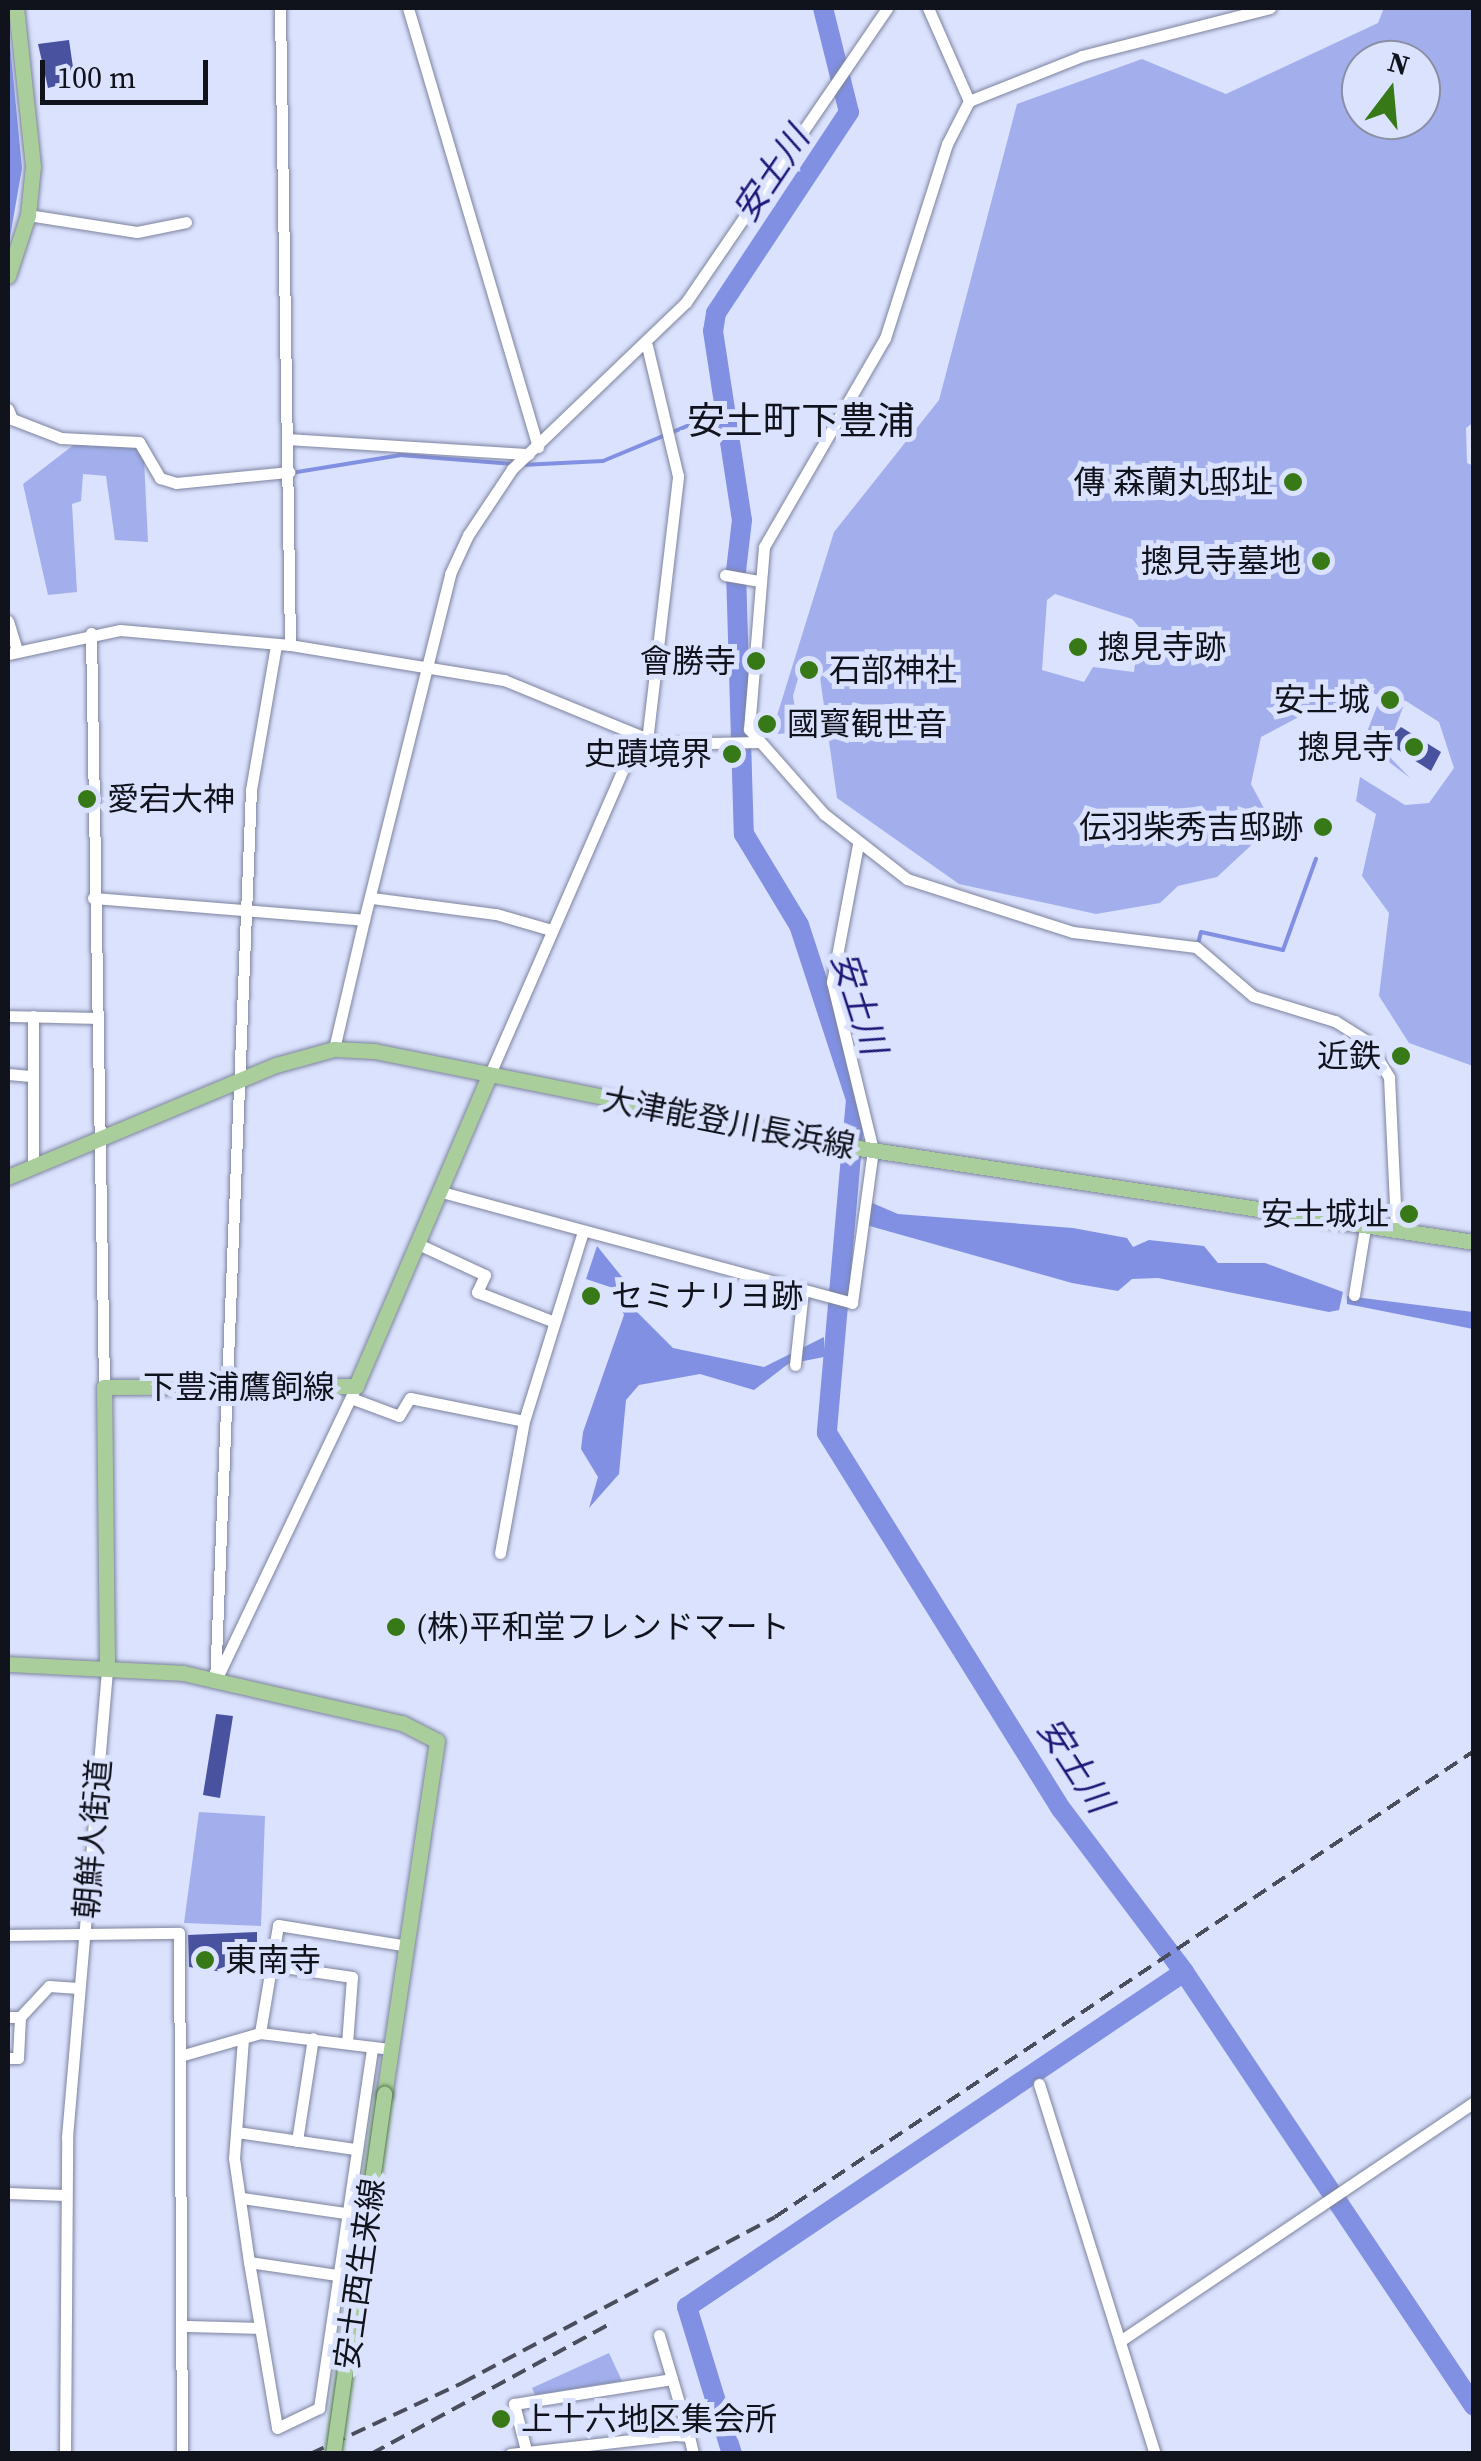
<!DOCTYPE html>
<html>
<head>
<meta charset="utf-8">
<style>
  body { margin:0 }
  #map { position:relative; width:1481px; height:2461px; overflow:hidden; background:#dbe2fe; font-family:"Source Serif 4","Noto Sans JP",serif }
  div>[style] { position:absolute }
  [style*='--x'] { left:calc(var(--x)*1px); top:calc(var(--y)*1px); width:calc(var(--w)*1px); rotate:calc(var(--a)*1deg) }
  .green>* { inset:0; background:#a2afec }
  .water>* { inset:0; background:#8190e3 }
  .stream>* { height:4px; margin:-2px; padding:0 2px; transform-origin:2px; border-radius:2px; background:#8190e3 }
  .river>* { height:20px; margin:-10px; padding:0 10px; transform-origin:10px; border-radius:10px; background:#8190e3 }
  .building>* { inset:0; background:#48529f }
  .roads { filter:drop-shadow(0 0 2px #7d839d) drop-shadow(0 0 2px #7d839d) }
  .minor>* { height:11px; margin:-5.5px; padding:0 5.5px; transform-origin:5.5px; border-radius:5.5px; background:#fff }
  .major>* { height:15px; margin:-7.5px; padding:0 7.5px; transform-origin:7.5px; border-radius:7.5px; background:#aace9b }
  .rail>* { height:4px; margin-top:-2px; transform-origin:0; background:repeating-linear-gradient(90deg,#4a4d5c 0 15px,transparent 0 23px) }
  .bridges { filter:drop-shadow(0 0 2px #4f7844) drop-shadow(0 0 2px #4f7844) }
  .major-bridge>* { height:15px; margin:-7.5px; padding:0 7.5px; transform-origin:7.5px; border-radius:7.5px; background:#aace9b }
  .dots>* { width:28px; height:28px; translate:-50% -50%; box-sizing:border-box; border:5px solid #dbe2fe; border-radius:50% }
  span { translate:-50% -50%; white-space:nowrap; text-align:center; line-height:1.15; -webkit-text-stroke:10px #dbe2fe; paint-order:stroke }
  .poi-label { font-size:32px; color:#11131c }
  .right { translate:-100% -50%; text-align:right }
  .left { translate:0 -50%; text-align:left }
  .street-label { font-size:32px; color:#11131c }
  .water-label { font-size:35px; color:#1e1777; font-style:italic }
  .quarter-label { font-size:38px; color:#11131c }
  .frame { position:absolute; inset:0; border:10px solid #11131c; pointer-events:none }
  .north { position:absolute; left:1341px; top:40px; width:100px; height:100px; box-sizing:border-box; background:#dbe2fe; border:2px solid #8a8fa4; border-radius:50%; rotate:16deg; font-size:28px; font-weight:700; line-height:40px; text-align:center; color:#11131c }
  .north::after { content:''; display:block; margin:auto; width:35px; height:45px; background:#387917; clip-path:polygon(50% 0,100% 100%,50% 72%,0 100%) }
  .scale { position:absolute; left:40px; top:60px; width:168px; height:45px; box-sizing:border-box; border:5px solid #11131c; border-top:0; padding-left:12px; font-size:30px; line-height:35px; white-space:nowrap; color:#11131c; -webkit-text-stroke:8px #dbe2fe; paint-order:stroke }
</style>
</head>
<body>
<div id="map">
  <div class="green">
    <i style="clip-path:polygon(evenodd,1384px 8px,1473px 8px,1474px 422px,1466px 428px,1467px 463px,1474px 466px,1473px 1066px,1409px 1043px,1379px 996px,1389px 913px,1362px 876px,1376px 814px,1356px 801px,1360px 777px,1405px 805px,1429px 803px,1454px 768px,1439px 722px,1406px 701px,1371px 693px,1349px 713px,1312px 710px,1261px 737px,1251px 784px,1273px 825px,1217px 877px,1178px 886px,1160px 903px,1096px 914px,959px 884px,837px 798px,818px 663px,803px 661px,793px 696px,799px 732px,778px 734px,775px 722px,834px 532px,939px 400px,1017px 104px,1142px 59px,1226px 94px,1378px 23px,1384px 8px,1421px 60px,1421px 120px,1361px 120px,1361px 60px,1421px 60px,1384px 8px,1055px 594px,1132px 619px,1139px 627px,1134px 672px,1093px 667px,1084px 682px,1042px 670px,1047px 600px,1055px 594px)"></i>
    <i style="clip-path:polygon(80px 440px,136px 444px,144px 459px,148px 542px,115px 540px,106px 476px,83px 474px,81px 501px,72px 504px,77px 592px,48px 595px,23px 484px)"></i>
    <i style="clip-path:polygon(1379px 701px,1403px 707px,1386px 753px,1410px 778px,1363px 742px)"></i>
    <i style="clip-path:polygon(199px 1812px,265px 1816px,261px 1926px,184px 1923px)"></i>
    <i style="clip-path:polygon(609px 2353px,622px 2381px,535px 2395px,532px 2388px)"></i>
  </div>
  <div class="water">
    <i style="clip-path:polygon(8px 24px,22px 168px,8px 249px)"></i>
    <i style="clip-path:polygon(863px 1199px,898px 1214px,1073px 1228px,1127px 1238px,1133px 1247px,1149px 1240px,1204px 1246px,1218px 1263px,1265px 1263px,1343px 1292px,1339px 1310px,1329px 1312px,1158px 1278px,1132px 1279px,1118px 1291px,1072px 1283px,859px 1223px)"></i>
    <i style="clip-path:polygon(597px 1246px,635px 1293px,632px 1307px,673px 1348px,764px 1367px,824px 1337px,824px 1357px,788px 1364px,754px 1390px,700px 1374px,639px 1385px,626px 1400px,619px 1474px,589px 1508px,598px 1477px,581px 1449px,583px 1432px,624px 1315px,613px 1288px,586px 1279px)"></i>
    <i style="clip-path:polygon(1347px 1296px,1473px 1312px,1473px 1329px,1347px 1304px)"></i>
  </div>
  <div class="stream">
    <i style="--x:521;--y:465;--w:82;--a:-2.8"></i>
    <i style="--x:603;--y:461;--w:96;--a:-22.6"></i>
    <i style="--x:692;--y:424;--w:36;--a:0"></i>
    <i style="--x:236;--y:482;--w:166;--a:-9.3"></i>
    <i style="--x:400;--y:455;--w:112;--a:4.6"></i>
    <i style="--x:1198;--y:944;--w:12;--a:-76"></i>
    <i style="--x:1201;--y:932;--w:84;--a:12.4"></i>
    <i style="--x:1283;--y:950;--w:97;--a:-70.1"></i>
  </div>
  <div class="river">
    <i style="--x:823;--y:8;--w:107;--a:76"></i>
    <i style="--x:849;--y:112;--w:241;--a:123.5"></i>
    <i style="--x:716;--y:313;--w:18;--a:99"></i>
    <i style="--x:713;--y:331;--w:191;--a:81.3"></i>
    <i style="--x:742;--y:520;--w:51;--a:96.7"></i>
    <i style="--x:736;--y:571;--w:263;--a:88.3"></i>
    <i style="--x:744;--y:834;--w:106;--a:58.9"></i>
    <i style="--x:799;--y:925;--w:183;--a:71.9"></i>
    <i style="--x:856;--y:1099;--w:335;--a:95"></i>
    <i style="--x:827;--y:1433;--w:444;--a:58.1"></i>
    <i style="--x:1062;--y:1810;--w:203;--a:53"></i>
    <i style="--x:1184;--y:1972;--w:522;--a:56.25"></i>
    <i style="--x:732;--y:2454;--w:154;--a:-107"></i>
    <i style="--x:687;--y:2307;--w:599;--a:-33.98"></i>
  </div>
  <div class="building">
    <i style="clip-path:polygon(69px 40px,75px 81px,48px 88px,38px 44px)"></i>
    <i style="clip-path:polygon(1401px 727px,1441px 752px,1431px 771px,1386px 742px)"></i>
    <i style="clip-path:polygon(216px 1714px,233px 1716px,220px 1798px,203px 1795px)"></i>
    <i style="clip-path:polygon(257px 1932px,257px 1977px,189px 1967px,188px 1935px)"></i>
  </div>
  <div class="roads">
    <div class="minor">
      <i style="--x:280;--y:8;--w:637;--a:89.1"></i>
      <i style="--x:408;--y:8;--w:458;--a:73.5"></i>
      <i style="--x:928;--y:8;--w:102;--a:66.2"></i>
      <i style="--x:1270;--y:8;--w:194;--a:165.7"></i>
      <i style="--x:1082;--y:56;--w:122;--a:158.3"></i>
      <i style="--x:969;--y:101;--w:48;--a:117.1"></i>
      <i style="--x:947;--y:144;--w:204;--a:107.7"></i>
      <i style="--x:885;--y:338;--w:241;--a:120.1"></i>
      <i style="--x:764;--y:547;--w:183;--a:94.7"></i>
      <i style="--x:749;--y:729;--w:113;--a:48.6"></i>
      <i style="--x:824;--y:814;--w:105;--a:38.1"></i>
      <i style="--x:907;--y:879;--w:174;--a:17.7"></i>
      <i style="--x:1073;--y:932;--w:124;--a:7"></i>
      <i style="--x:1196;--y:947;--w:75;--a:40.7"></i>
      <i style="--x:1253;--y:996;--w:86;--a:17"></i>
      <i style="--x:1335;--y:1021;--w:36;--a:32"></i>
      <i style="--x:1366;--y:1040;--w:44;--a:58.1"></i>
      <i style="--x:1389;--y:1077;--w:149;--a:87.3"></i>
      <i style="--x:28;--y:215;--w:110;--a:8.9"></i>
      <i style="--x:137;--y:232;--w:50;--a:-11.5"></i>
      <i style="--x:8;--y:409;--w:11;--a:68"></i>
      <i style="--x:12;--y:419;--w:53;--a:21.2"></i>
      <i style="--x:61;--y:438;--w:78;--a:2.9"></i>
      <i style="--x:139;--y:442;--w:42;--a:59.7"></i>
      <i style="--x:160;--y:478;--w:17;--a:17"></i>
      <i style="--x:176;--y:483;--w:114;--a:-5.6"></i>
      <i style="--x:288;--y:439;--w:241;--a:3.6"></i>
      <i style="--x:725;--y:575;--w:34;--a:10"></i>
      <i style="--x:8;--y:621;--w:30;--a:73"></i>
      <i style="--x:91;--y:633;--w:754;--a:89.01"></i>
      <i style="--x:8;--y:654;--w:115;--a:-12.1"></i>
      <i style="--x:120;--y:630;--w:171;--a:5"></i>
      <i style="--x:290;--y:645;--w:217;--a:9.3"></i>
      <i style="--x:504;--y:680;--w:169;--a:22.3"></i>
      <i style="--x:660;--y:744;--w:100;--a:-1.1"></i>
      <i style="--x:647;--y:741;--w:267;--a:-83.3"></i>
      <i style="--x:678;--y:476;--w:134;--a:-103.4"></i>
      <i style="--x:93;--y:898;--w:272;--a:4.6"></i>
      <i style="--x:364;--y:920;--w:357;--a:-76"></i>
      <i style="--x:450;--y:574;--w:43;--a:-65.2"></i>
      <i style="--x:468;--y:535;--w:79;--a:-56.3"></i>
      <i style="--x:512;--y:469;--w:241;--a:-43.8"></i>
      <i style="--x:686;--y:302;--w:356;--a:-55.6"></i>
      <i style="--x:372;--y:898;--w:125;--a:7.4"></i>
      <i style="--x:496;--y:914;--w:57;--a:16.2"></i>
      <i style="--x:8;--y:1016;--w:86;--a:1.3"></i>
      <i style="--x:33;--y:1016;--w:147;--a:90"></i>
      <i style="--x:334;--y:1049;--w:132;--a:-76.9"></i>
      <i style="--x:8;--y:1074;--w:25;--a:5"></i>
      <i style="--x:489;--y:1076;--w:368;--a:-66.4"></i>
      <i style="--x:438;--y:1191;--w:429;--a:15.1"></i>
      <i style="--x:852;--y:1303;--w:154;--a:-82.2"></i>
      <i style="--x:873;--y:1150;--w:173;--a:-103.7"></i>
      <i style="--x:832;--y:982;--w:139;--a:-79.3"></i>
      <i style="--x:416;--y:1243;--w:76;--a:24.9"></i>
      <i style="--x:485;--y:1275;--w:19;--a:115"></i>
      <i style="--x:477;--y:1292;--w:80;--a:21.1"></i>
      <i style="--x:1354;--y:1295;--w:74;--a:-80.7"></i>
      <i style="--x:795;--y:1365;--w:74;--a:-83.8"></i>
      <i style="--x:351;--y:1398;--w:51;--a:20.6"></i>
      <i style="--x:399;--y:1416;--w:21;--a:-59"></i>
      <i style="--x:410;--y:1398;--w:116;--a:11.4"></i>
      <i style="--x:500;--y:1553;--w:134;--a:-79.7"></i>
      <i style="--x:524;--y:1421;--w:198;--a:-72.7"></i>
      <i style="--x:215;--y:1682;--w:893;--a:-87.69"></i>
      <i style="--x:251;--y:790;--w:147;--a:-80.2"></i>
      <i style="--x:215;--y:1682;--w:328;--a:-64.5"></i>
      <i style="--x:8;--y:1935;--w:171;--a:-0.7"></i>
      <i style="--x:179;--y:1933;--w:521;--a:89.67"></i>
      <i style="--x:270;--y:1965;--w:83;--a:8.3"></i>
      <i style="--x:352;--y:1977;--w:66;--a:94.3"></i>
      <i style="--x:8;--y:2017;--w:12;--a:0"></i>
      <i style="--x:20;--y:2017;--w:41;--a:92.8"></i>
      <i style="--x:18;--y:2058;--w:10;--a:180"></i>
      <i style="--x:20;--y:2017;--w:42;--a:-46.9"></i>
      <i style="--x:49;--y:1986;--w:29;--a:4"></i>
      <i style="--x:260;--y:2033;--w:109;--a:-80.5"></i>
      <i style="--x:278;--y:1925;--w:131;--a:9.2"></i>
      <i style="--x:243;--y:2039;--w:119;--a:94.3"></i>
      <i style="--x:234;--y:2158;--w:105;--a:81.8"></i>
      <i style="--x:180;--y:2056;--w:83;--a:-16"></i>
      <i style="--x:260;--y:2033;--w:132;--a:7"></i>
      <i style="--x:1039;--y:2084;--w:388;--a:72.6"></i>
      <i style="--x:237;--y:2132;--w:119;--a:8.2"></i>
      <i style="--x:297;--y:2141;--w:104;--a:-81.2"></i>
      <i style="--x:8;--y:2193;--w:57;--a:2"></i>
      <i style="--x:242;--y:2198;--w:104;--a:8.3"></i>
      <i style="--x:337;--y:2275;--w:89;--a:-171.6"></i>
      <i style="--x:249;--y:2262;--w:168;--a:80.4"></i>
      <i style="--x:277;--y:2428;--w:47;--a:-25.5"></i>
      <i style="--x:319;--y:2408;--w:365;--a:-81.6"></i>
      <i style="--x:183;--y:2326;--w:74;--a:1.5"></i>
      <i style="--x:659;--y:2335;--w:105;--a:73.5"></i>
      <i style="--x:1120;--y:2341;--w:427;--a:-34"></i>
      <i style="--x:65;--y:2454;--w:317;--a:-89.6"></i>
      <i style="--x:67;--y:2137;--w:472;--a:-85.1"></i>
      <i style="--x:510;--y:2454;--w:166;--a:-6.6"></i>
      <i style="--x:675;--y:2435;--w:14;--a:4"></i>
      <i style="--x:689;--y:2436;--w:18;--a:77"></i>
      <i style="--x:527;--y:2454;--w:52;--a:-104.6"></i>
      <i style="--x:514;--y:2404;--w:160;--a:-9"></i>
    </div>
    <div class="major">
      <i style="--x:8;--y:276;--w:64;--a:-71.8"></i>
      <i style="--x:28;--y:215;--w:49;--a:-84.2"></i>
      <i style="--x:33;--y:166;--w:159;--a:-96.1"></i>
      <i style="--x:8;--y:1177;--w:290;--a:-22.7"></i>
      <i style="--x:276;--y:1065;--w:60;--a:-15.4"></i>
      <i style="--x:334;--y:1049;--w:40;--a:2.9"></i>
      <i style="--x:374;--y:1051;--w:495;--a:11.3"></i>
      <i style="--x:859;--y:1148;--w:622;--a:8.69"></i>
      <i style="--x:8;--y:1664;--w:175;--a:2.9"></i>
      <i style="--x:183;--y:1673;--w:225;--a:12.9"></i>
      <i style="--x:402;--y:1723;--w:39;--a:27"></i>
      <i style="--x:437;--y:1741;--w:357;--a:98.5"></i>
      <i style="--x:107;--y:1667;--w:280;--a:-90.6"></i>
      <i style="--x:104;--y:1387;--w:252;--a:-0.2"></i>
      <i style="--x:356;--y:1386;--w:337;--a:-66.8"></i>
    </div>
  </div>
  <div class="rail">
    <i style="--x:310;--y:2454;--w:168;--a:-25"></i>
    <i style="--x:462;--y:2383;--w:354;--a:-27.9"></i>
    <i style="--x:775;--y:2217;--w:840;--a:-33.69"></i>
    <i style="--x:371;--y:2454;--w:276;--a:-28.6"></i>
  </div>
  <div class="bridges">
    <div class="major-bridge">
      <i style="--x:333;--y:2454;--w:364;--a:-81.9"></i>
    </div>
  </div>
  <div class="dots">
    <i style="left:1293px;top:482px;background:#387917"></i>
    <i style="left:1321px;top:561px;background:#387917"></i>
    <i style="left:1078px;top:647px;background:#387917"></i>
    <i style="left:756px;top:661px;background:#387917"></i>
    <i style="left:809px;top:670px;background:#387917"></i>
    <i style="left:1390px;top:700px;background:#387917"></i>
    <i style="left:767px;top:724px;background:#387917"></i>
    <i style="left:1414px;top:747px;background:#387917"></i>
    <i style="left:732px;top:754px;background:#387917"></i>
    <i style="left:87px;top:799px;background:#387917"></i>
    <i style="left:1323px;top:827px;background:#387917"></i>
    <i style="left:1401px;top:1056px;background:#387917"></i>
    <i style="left:1409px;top:1214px;background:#387917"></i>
    <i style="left:591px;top:1296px;background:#387917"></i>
    <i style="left:396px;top:1627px;background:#387917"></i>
    <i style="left:205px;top:1960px;background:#387917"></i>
    <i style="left:501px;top:2419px;background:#387917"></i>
  </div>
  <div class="poi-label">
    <span class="right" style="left:1273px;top:482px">傳 森蘭丸邸址</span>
    <span class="right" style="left:1301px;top:561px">摠見寺墓地</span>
    <span class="left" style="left:1098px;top:647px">摠見寺跡</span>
    <span class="right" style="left:736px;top:661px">會勝寺</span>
    <span class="left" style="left:829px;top:670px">石部神社</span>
    <span class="right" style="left:1370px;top:700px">安土城</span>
    <span class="left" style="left:787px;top:724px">國寳観世音</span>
    <span class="right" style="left:1394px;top:747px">摠見寺</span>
    <span class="right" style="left:712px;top:754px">史蹟境界</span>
    <span class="left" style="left:107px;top:799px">愛宕大神</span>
    <span class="right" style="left:1303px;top:827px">伝羽柴秀吉邸跡</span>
    <span class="right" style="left:1381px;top:1056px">近鉄</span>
    <span class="right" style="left:1389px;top:1214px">安土城址</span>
    <span class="left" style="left:611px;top:1296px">セミナリヨ跡</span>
    <span class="left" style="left:416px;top:1627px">(株)平和堂フレンドマート</span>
    <span class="left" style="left:225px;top:1960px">東南寺</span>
    <span class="left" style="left:521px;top:2419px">上十六地区集会所</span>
  </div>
  <div class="street-label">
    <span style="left:729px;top:1123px;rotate:11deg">大津能登川長浜線</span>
    <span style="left:239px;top:1387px">下豊浦鷹飼線</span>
    <span style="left:93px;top:1839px;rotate:-85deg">朝鮮人街道</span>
    <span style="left:360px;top:2274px;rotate:-82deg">安土西生来線</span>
  </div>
  <div class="water-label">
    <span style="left:771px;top:174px;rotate:-56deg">安土川</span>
    <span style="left:859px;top:1003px;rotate:72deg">安土川</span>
    <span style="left:1075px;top:1765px;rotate:57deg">安土川</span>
  </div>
  <div class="quarter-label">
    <span style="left:801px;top:422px">安土町下豊浦</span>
  </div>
  <div class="frame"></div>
  <div class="north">N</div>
  <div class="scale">100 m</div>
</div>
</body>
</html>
